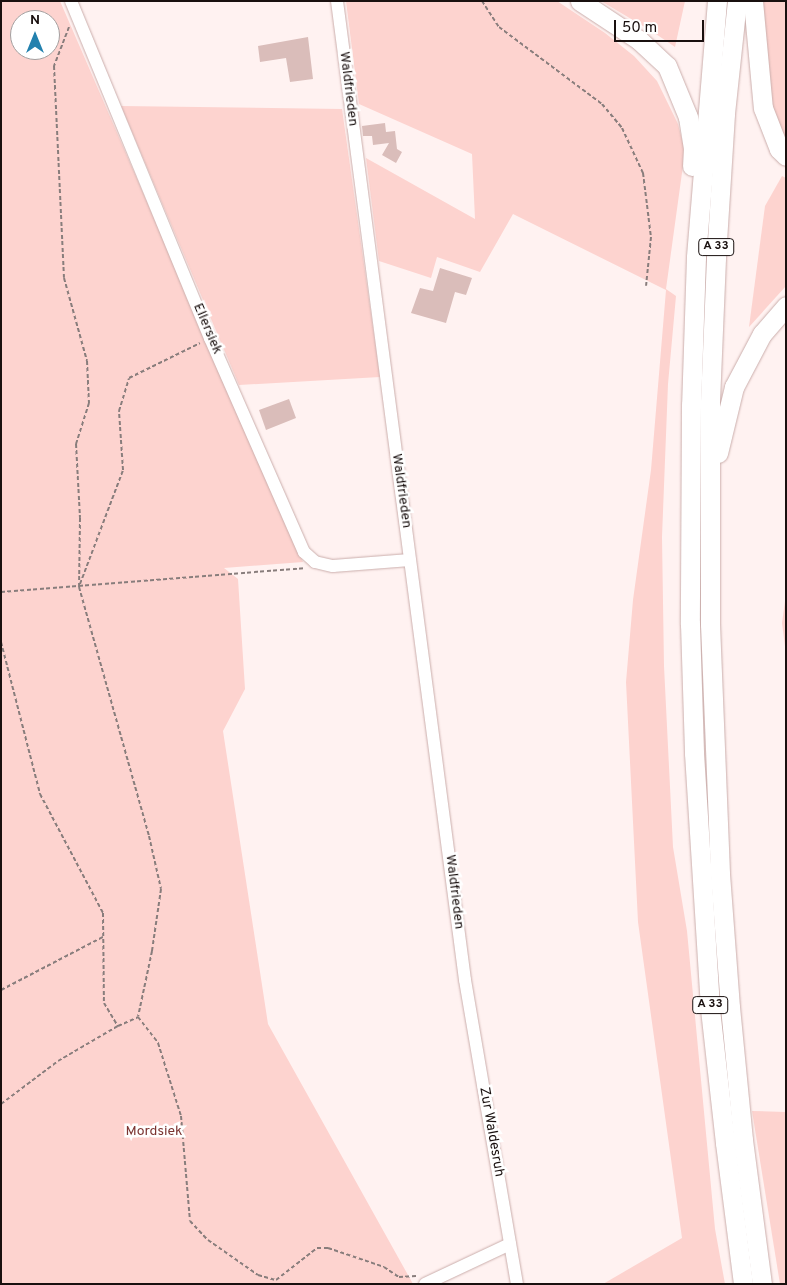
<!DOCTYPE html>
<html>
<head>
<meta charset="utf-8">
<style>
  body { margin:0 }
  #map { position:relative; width:787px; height:1285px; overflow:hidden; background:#fff2f1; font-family:Overpass,sans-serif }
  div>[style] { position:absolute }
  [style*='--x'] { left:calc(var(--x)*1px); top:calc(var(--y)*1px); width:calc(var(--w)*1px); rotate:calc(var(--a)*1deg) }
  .green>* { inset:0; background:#fdd3cf }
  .building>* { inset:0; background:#dabdba }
  .path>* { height:2px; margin-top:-1px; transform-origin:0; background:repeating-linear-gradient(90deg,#887d7c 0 4px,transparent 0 6.5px) }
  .roads { filter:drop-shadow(0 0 1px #cbaeac) drop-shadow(0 0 1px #cbaeac) }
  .minor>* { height:12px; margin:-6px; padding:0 6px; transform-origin:6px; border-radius:6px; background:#fff }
  .highway>* { height:19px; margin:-9.5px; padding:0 9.5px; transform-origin:9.5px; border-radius:9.5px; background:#fff }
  span { translate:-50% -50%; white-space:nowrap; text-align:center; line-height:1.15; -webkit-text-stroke:5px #fff; paint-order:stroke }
  .shield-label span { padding:1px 4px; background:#fff; border:1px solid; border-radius:4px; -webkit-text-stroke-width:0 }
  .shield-label { font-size:12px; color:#19100f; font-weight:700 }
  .street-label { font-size:14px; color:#19100f }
  .park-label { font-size:14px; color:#7b3431 }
  .frame { position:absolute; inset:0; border:2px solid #19100f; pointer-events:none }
  .north { position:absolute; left:10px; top:10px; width:50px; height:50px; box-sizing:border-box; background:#fff; border:1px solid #a39f9f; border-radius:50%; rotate:0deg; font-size:14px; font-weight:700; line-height:20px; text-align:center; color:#19100f }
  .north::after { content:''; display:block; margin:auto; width:18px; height:22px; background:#2381ae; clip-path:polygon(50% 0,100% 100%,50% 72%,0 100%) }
  .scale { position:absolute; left:614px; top:20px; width:90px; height:22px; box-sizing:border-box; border:2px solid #19100f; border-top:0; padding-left:6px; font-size:15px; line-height:18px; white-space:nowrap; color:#19100f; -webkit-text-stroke:4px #fff; paint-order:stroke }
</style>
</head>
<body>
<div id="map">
  <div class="green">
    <i style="clip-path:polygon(evenodd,1px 1px,60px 1px,303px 562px,224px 568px,238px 579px,245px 689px,223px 731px,268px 1024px,413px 1284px,1px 1284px,1px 1px,20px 20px,50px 20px,50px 50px,20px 50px,20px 20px)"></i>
    <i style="clip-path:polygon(346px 1px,557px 1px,605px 33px,634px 56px,657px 81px,678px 124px,685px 151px,666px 289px,676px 296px,668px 384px,662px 537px,664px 666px,673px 847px,687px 931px,715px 1229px,725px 1284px,603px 1284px,682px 1238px,638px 922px,626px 682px,633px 600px,651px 470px,666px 290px,513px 214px,480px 272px,437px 257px,431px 278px,379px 261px,366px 158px,475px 219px,472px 154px,359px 104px)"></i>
    <i style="clip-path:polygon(601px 1px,685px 1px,675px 47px,653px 32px)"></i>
    <i style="clip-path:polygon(760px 1px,786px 1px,786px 141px,773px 110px,760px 21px)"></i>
    <i style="clip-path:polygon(121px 106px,342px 109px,380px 377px,239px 385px)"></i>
    <i style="clip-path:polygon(782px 176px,786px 178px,786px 286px,749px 327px,765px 206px)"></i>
    <i style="clip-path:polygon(786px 594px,786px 654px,782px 623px)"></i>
    <i style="clip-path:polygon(752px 1111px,786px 1112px,786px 1284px,780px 1284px)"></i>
  </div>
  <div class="building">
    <i style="clip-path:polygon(308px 37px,313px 79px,290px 82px,286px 58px,260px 62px,258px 46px)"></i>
    <i style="clip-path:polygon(385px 123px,386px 132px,395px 131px,397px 149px,402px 152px,396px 163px,382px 155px,389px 143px,373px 145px,372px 136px,363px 136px,362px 126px)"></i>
    <i style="clip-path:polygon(440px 268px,472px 278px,466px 295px,455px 292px,446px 323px,411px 313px,420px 288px,433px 291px)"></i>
    <i style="clip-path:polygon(289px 399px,296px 418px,266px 430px,259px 410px)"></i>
  </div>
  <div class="path">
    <i style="--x:482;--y:1;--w:31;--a:57"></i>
    <i style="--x:499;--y:27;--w:129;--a:36.8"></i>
    <i style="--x:602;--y:104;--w:31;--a:50"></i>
    <i style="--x:622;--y:128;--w:50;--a:65"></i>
    <i style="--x:643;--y:173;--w:64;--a:82.9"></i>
    <i style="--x:651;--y:237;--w:49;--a:95.8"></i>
    <i style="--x:69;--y:27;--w:42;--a:111"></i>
    <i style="--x:54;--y:66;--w:212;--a:87.3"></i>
    <i style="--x:64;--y:278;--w:86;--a:74.5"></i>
    <i style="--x:87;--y:361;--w:42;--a:87.3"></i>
    <i style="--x:89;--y:403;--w:43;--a:107.6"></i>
    <i style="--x:76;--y:444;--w:74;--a:86.9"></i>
    <i style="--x:80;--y:518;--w:69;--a:90.8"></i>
    <i style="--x:79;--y:587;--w:259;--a:74.3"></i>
    <i style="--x:149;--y:836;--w:54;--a:77.2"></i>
    <i style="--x:161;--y:889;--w:63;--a:98.3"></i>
    <i style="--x:152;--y:951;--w:67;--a:102"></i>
    <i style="--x:138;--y:1017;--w:33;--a:52"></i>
    <i style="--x:158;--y:1043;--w:77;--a:72.5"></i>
    <i style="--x:181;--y:1116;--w:105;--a:85.1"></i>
    <i style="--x:190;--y:1221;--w:26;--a:47"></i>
    <i style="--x:208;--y:1240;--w:61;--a:35"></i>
    <i style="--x:258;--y:1275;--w:19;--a:16"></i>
    <i style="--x:276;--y:1280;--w:52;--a:-38"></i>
    <i style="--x:317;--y:1248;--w:11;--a:0"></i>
    <i style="--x:328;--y:1248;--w:59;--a:18.7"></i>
    <i style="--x:384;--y:1267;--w:18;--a:34"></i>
    <i style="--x:399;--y:1277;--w:17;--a:-3"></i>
    <i style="--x:80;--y:584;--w:122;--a:-69.3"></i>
    <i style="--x:123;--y:470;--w:59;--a:-93.9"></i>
    <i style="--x:119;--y:411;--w:34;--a:-73"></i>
    <i style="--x:129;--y:378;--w:79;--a:-26.2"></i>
    <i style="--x:1;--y:592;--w:304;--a:-4.5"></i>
    <i style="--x:1;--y:642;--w:157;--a:75.6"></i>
    <i style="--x:40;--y:794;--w:135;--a:62.1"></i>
    <i style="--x:103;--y:913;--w:90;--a:89.4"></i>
    <i style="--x:104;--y:1003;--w:27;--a:59"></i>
    <i style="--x:1;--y:990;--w:115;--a:-27.5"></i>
    <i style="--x:1;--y:1104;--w:71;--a:-37"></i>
    <i style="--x:58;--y:1061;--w:69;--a:-30.3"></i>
    <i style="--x:118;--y:1026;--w:22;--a:-24"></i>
  </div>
  <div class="roads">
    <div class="minor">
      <i style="--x:71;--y:1;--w:365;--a:67.6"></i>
      <i style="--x:210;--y:338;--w:234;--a:66.3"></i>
      <i style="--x:304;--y:552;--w:15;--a:42"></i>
      <i style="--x:315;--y:562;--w:18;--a:13"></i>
      <i style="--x:333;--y:566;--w:77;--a:-4.5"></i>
      <i style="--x:337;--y:1;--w:987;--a:82.55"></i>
      <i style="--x:465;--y:980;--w:308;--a:80.3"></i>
      <i style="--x:425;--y:1284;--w:94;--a:-25.2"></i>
    </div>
    <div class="highway">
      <i style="--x:580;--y:1;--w:71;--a:33.5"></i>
      <i style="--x:639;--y:40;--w:38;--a:43"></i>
      <i style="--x:667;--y:66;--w:55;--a:67.6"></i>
      <i style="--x:688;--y:117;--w:31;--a:81"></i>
      <i style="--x:693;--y:148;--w:18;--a:93"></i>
      <i style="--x:717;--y:1;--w:257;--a:94.7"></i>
      <i style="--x:696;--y:257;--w:148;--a:91.9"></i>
      <i style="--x:691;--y:405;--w:219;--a:90.3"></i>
      <i style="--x:690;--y:624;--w:129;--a:88.2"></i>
      <i style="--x:694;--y:753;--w:256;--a:86.4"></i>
      <i style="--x:710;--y:1009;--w:135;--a:83.6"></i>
      <i style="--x:725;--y:1143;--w:142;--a:82.7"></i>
      <i style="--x:737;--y:1;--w:114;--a:96.1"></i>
      <i style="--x:725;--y:114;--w:144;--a:93.6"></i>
      <i style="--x:716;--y:258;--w:146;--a:92.4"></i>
      <i style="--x:710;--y:404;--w:220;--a:90"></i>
      <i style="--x:710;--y:624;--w:250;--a:87.7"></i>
      <i style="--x:720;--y:874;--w:133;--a:85.7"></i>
      <i style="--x:730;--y:1007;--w:134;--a:84.4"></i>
      <i style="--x:743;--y:1140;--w:145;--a:82.5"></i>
      <i style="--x:753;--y:1;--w:107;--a:84.7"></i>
      <i style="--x:763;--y:108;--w:44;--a:68.7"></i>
      <i style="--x:779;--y:149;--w:10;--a:45"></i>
      <i style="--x:718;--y:453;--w:68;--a:-76.4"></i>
      <i style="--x:734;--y:387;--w:60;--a:-62.2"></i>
      <i style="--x:762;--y:334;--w:37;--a:-49"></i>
    </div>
  </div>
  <div class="shield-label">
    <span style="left:716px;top:247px">A 33</span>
    <span style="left:710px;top:1005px">A 33</span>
  </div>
  <div class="street-label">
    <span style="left:348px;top:89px;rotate:83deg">Waldfrieden</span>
    <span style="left:207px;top:329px;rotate:67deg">Ellersiek</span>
    <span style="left:401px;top:491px;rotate:82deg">Waldfrieden</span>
    <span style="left:454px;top:892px;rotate:83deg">Waldfrieden</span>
    <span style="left:491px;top:1132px;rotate:80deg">Zur Waldesruh</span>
  </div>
  <div class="park-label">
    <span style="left:154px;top:1132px">Mordsiek</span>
  </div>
  <div class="frame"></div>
  <div class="north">N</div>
  <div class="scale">50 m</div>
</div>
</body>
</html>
